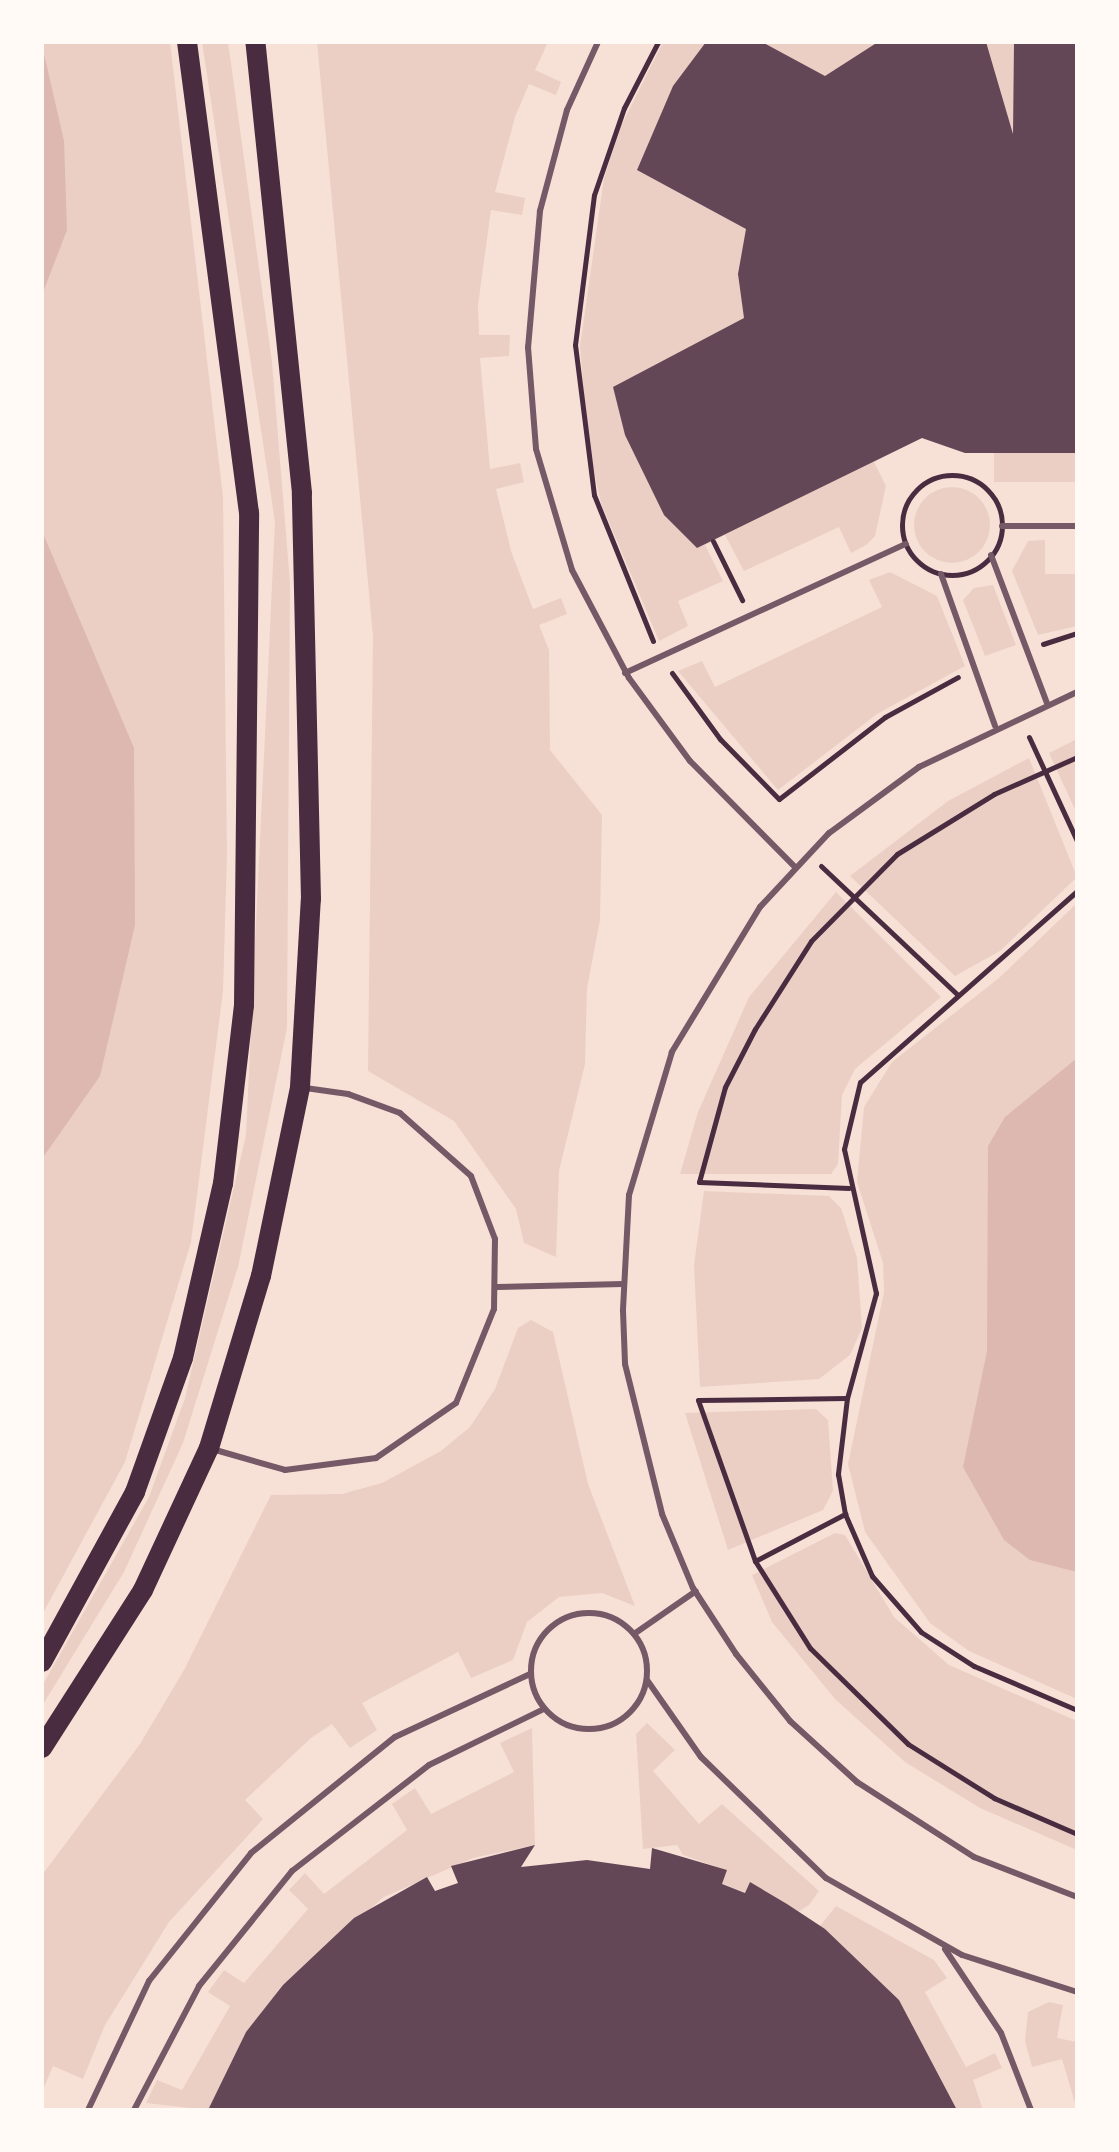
<!DOCTYPE html>
<html>
<head>
<meta charset="utf-8">
<style>
  body { margin:0 }
  #map { position:relative; width:1119px; height:2152px; overflow:hidden; background:#f7e1d7; font-family:Signika,sans-serif }
  div>[style] { position:absolute }
  [style*='--x'] { left:calc(var(--x)*1px); top:calc(var(--y)*1px); width:calc(var(--w)*1px); rotate:calc(var(--a)*1deg) }
  .green>* { inset:0; background:#ebcfc5 }
  .round { border-radius:50% }
  .water>* { inset:0; background:#dcb8b0 }
  .building>* { inset:0; background:#644757 }
  .path>* { height:5px; margin:-2.5px; padding:0 2.5px; transform-origin:2.5px; border-radius:2.5px; background:#4a2c40 }
  .path>.ring { margin:-2.5px; padding:0; box-sizing:content-box; background:none; border:5px solid #4a2c40; border-radius:50% }
  .service>* { height:6px; margin:-3px; padding:0 3px; transform-origin:3px; border-radius:3px; background:#755966 }
  .service>.ring { margin:-3px; padding:0; box-sizing:content-box; background:none; border:6px solid #755966; border-radius:50% }
  .primary>* { height:20px; margin:-10px; padding:0 10px; transform-origin:10px; border-radius:10px; background:#4a2c40 }
  span { translate:-50% -50%; white-space:nowrap; text-align:center; line-height:1.15; -webkit-text-stroke:8px #fffaf5; paint-order:stroke }
  .frame { position:absolute; inset:0; border:44px solid #fffaf5; pointer-events:none }
</style>
</head>
<body>
<div id="map">
  <div class="green">
    <i style="clip-path:polygon(42px 42px,170px 42px,223px 497px,227px 854px,223px 991px,191px 1242px,125px 1462px,42px 1615px)"></i>
    <i style="clip-path:polygon(202px 42px,228px 42px,272px 362px,290px 583px,287px 1028px,238px 1267px,183px 1443px,124px 1572px,42px 1706px,42px 1686px,149px 1497px,185px 1398px,246px 1135px,275px 522px)"></i>
    <i style="clip-path:polygon(317px 42px,548px 42px,535px 70px,561px 82px,556px 95px,529px 84px,515px 117px,495px 192px,525px 198px,522px 215px,491px 210px,478px 305px,479px 335px,510px 335px,509px 356px,480px 358px,490px 469px,520px 463px,524px 482px,496px 489px,511px 551px,533px 609px,561px 598px,567px 614px,539px 625px,549px 650px,550px 750px,602px 815px,600px 920px,587px 988px,585px 1064px,559px 1171px,556px 1257px,524px 1243px,516px 1209px,454px 1121px,368px 1071px,373px 636px)"></i>
    <i style="clip-path:polygon(663px 42px,1077px 42px,1077px 482px,994px 482px,994px 452px,965px 453px,921px 438px,874px 462px,886px 486px,875px 536px,866px 545px,851px 553px,839px 527px,744px 571px,725px 535px,705px 545px,723px 581px,678px 601px,688px 626px,659px 641px,601px 503px,588px 445px,580px 346px,604px 178px,621px 126px)"></i>
    <i class="round" style="left:914px;top:487px;width:76px;height:76px"></i>
    <i style="clip-path:polygon(1045px 540px,1045px 574px,1077px 574px,1077px 626px,1038px 635px,1012px 571px,1028px 541px)"></i>
    <i style="clip-path:polygon(890px 572px,937px 596px,965px 666px,877px 714px,778px 790px,678px 671px,702px 661px,715px 687px,882px 607px,869px 580px)"></i>
    <i style="clip-path:polygon(993px 585px,1016px 645px,985px 656px,963px 600px,974px 588px)"></i>
    <i style="clip-path:polygon(1077px 739px,1077px 814px,1049px 753px)"></i>
    <i style="clip-path:polygon(1029px 758px,1077px 877px,1000px 951px,955px 976px,850px 876px,948px 801px)"></i>
    <i style="clip-path:polygon(836px 892px,941px 997px,855px 1069px,842px 1095px,838px 1164px,831px 1174px,680px 1174px,698px 1112px,749px 997px)"></i>
    <i style="clip-path:polygon(1077px 903px,1077px 1699px,969px 1651px,930px 1623px,865px 1532px,848px 1464px,884px 1292px,883px 1263px,857px 1182px,864px 1107px,892px 1062px,999px 978px)"></i>
    <i style="clip-path:polygon(704px 1191px,829px 1196px,841px 1208px,857px 1258px,862px 1328px,850px 1355px,819px 1379px,700px 1387px,694px 1265px)"></i>
    <i style="clip-path:polygon(531px 1320px,553px 1332px,588px 1484px,635px 1606px,602px 1593px,559px 1597px,527px 1622px,513px 1660px,471px 1678px,458px 1652px,362px 1703px,377px 1730px,350px 1748px,332px 1724px,311px 1738px,245px 1800px,263px 1819px,169px 1922px,105px 2025px,83px 2079px,53px 2066px,42px 2092px,42px 1875px,140px 1744px,184px 1670px,271px 1495px,342px 1494px,382px 1483px,441px 1451px,470px 1427px,495px 1389px,518px 1328px)"></i>
    <i style="clip-path:polygon(816px 1409px,828px 1420px,833px 1491px,823px 1510px,728px 1550px,685px 1413px)"></i>
    <i style="clip-path:polygon(835px 1533px,845px 1535px,894px 1617px,949px 1665px,1077px 1721px,1077px 1850px,980px 1808px,905px 1762px,835px 1699px,772px 1622px,752px 1575px)"></i>
    <i style="clip-path:polygon(647px 1723px,675px 1750px,653px 1771px,699px 1824px,722px 1804px,819px 1891px,809px 1905px,798px 1912px,722px 1884px,726px 1870px,683px 1855px,677px 1845px,643px 1849px,636px 1734px)"></i>
    <i style="clip-path:polygon(532px 1728px,535px 1845px,473px 1858px,384px 1897px,283px 1985px,246px 2032px,208px 2110px,146px 2103px,157px 2080px,182px 2090px,230px 2006px,208px 1992px,224px 1970px,244px 1983px,308px 1909px,289px 1890px,305px 1873px,324px 1894px,407px 1830px,392px 1804px,415px 1788px,431px 1814px,514px 1772px,500px 1743px)"></i>
    <i style="clip-path:polygon(836px 1906px,934px 1960px,947px 1978px,925px 1992px,966px 2067px,995px 2053px,1002px 2068px,973px 2080px,983px 2110px,957px 2110px,899px 2000px,820px 1926px)"></i>
    <i style="clip-path:polygon(1049px 2002px,1063px 2005px,1057px 2038px,1077px 2042px,1077px 2110px,1062px 2059px,1032px 2067px,1025px 2041px,1028px 2012px)"></i>
  </div>
  <div class="water">
    <i style="clip-path:polygon(42px 45px,64px 141px,67px 230px,42px 295px)"></i>
    <i style="clip-path:polygon(42px 531px,134px 748px,135px 925px,100px 1076px,42px 1159px)"></i>
    <i style="clip-path:polygon(1077px 1058px,1077px 1572px,1030px 1560px,1004px 1540px,963px 1467px,987px 1351px,988px 1146px,1005px 1117px)"></i>
  </div>
  <div class="building">
    <i style="clip-path:polygon(706px 42px,762px 42px,825px 76px,878px 42px,986px 42px,1013px 134px,1014px 42px,1077px 42px,1077px 453px,965px 453px,922px 438px,697px 548px,664px 515px,625px 435px,613px 387px,744px 318px,738px 274px,746px 229px,637px 170px,673px 86px)"></i>
    <i style="clip-path:polygon(535px 1845px,521px 1867px,587px 1860px,650px 1869px,652px 1848px,727px 1870px,722px 1884px,745px 1893px,750px 1882px,787px 1904px,825px 1929px,899px 2000px,957px 2110px,208px 2110px,246px 2032px,283px 1985px,354px 1918px,427px 1877px,435px 1891px,458px 1883px,451px 1866px)"></i>
  </div>
  <div class="path">
    <i class="ring" style="left:902px;top:475px;width:95px;height:95px"></i>
    <i style="--x:713;--y:541;--w:66;--a:63.8"></i>
    <i style="--x:653;--y:641;--w:157;--a:-112"></i>
    <i style="--x:594;--y:495;--w:151;--a:-97.2"></i>
    <i style="--x:575;--y:345;--w:151;--a:-82.8"></i>
    <i style="--x:594;--y:195;--w:92;--a:-71"></i>
    <i style="--x:624;--y:108;--w:74;--a:-62.7"></i>
    <i style="--x:1043;--y:644;--w:36;--a:-18"></i>
    <i style="--x:672;--y:673;--w:82;--a:54"></i>
    <i style="--x:720;--y:739;--w:84;--a:45.5"></i>
    <i style="--x:779;--y:799;--w:134;--a:-37.7"></i>
    <i style="--x:885;--y:717;--w:83;--a:-28.7"></i>
    <i style="--x:1029;--y:737;--w:115;--a:65.2"></i>
    <i style="--x:821;--y:866;--w:187;--a:43.3"></i>
    <i style="--x:1077;--y:891;--w:289;--a:138.6"></i>
    <i style="--x:860;--y:1082;--w:69;--a:103.4"></i>
    <i style="--x:844;--y:1149;--w:148;--a:77.5"></i>
    <i style="--x:876;--y:1293;--w:109;--a:105.4"></i>
    <i style="--x:847;--y:1398;--w:77;--a:96.8"></i>
    <i style="--x:838;--y:1474;--w:41;--a:80.1"></i>
    <i style="--x:845;--y:1514;--w:68;--a:66.5"></i>
    <i style="--x:872;--y:1576;--w:74;--a:48.8"></i>
    <i style="--x:921;--y:1632;--w:63;--a:32.7"></i>
    <i style="--x:974;--y:1666;--w:112;--a:23.1"></i>
    <i style="--x:849;--y:1188;--w:150;--a:-177.7"></i>
    <i style="--x:699;--y:1182;--w:98;--a:-74.7"></i>
    <i style="--x:725;--y:1087;--w:65;--a:-62.7"></i>
    <i style="--x:755;--y:1029;--w:104;--a:-57.5"></i>
    <i style="--x:811;--y:941;--w:122;--a:-45.3"></i>
    <i style="--x:897;--y:854;--w:114;--a:-31.7"></i>
    <i style="--x:994;--y:794;--w:91;--a:-24"></i>
    <i style="--x:847;--y:1398;--w:149;--a:179.2"></i>
    <i style="--x:698;--y:1400;--w:171;--a:70.5"></i>
    <i style="--x:755;--y:1561;--w:103;--a:57.7"></i>
    <i style="--x:810;--y:1648;--w:137;--a:44.4"></i>
    <i style="--x:908;--y:1744;--w:102;--a:32.1"></i>
    <i style="--x:994;--y:1798;--w:90;--a:23.4"></i>
    <i style="--x:755;--y:1561;--w:102;--a:-27.6"></i>
  </div>
  <div class="service">
    <i style="--x:598;--y:42;--w:75;--a:114.5"></i>
    <i style="--x:567;--y:110;--w:105;--a:105"></i>
    <i style="--x:540;--y:211;--w:137;--a:95"></i>
    <i style="--x:528;--y:347;--w:102;--a:85.5"></i>
    <i style="--x:536;--y:449;--w:126;--a:73.4"></i>
    <i style="--x:572;--y:570;--w:122;--a:62.2"></i>
    <i style="--x:629;--y:678;--w:103;--a:53.7"></i>
    <i style="--x:690;--y:761;--w:148;--a:45.3"></i>
    <i style="--x:1002;--y:526;--w:75;--a:0"></i>
    <i style="--x:991;--y:555;--w:158;--a:69.3"></i>
    <i style="--x:941;--y:574;--w:161;--a:70.4"></i>
    <i style="--x:625;--y:673;--w:309;--a:-24.7"></i>
    <i style="--x:1077;--y:692;--w:175;--a:154.6"></i>
    <i style="--x:919;--y:767;--w:112;--a:143.7"></i>
    <i style="--x:829;--y:833;--w:101;--a:133"></i>
    <i style="--x:760;--y:907;--w:170;--a:121.3"></i>
    <i style="--x:672;--y:1052;--w:149;--a:106.7"></i>
    <i style="--x:629;--y:1195;--w:116;--a:93"></i>
    <i style="--x:623;--y:1311;--w:53;--a:87.8"></i>
    <i style="--x:625;--y:1364;--w:154;--a:76.1"></i>
    <i style="--x:662;--y:1514;--w:80;--a:67.3"></i>
    <i style="--x:693;--y:1588;--w:79;--a:56.9"></i>
    <i style="--x:736;--y:1654;--w:86;--a:51.1"></i>
    <i style="--x:790;--y:1721;--w:91;--a:42.3"></i>
    <i style="--x:857;--y:1782;--w:139;--a:32.7"></i>
    <i style="--x:974;--y:1857;--w:110;--a:21.2"></i>
    <i style="--x:497;--y:1287;--w:126;--a:-1.4"></i>
    <i style="--x:212;--y:1449;--w:76;--a:16"></i>
    <i style="--x:285;--y:1470;--w:92;--a:-7.5"></i>
    <i style="--x:376;--y:1458;--w:97;--a:-34.5"></i>
    <i style="--x:456;--y:1403;--w:101;--a:-68"></i>
    <i style="--x:494;--y:1309;--w:70;--a:-89.2"></i>
    <i style="--x:495;--y:1239;--w:67;--a:-110.9"></i>
    <i style="--x:471;--y:1176;--w:95;--a:-138.4"></i>
    <i style="--x:400;--y:1113;--w:55;--a:-159.9"></i>
    <i style="--x:348;--y:1094;--w:43;--a:-172.1"></i>
    <i class="ring" style="left:531px;top:1613px;width:110px;height:110px"></i>
    <i style="--x:634;--y:1634;--w:75;--a:-34.7"></i>
    <i style="--x:647;--y:1680;--w:94;--a:55"></i>
    <i style="--x:701;--y:1757;--w:174;--a:44.1"></i>
    <i style="--x:826;--y:1878;--w:156;--a:29.5"></i>
    <i style="--x:962;--y:1955;--w:121;--a:17.8"></i>
    <i style="--x:945;--y:1949;--w:101;--a:56.3"></i>
    <i style="--x:1001;--y:2033;--w:83;--a:68.7"></i>
    <i style="--x:88;--y:2110;--w:143;--a:-64.7"></i>
    <i style="--x:149;--y:1981;--w:164;--a:-51.4"></i>
    <i style="--x:251;--y:1853;--w:185;--a:-38.9"></i>
    <i style="--x:395;--y:1737;--w:149;--a:-25"></i>
    <i style="--x:134;--y:2110;--w:140;--a:-62.3"></i>
    <i style="--x:199;--y:1986;--w:148;--a:-51"></i>
    <i style="--x:292;--y:1871;--w:173;--a:-37.7"></i>
    <i style="--x:429;--y:1765;--w:128;--a:-26"></i>
  </div>
  <div class="primary">
    <i style="--x:42;--y:1662;--w:194;--a:-61.3"></i>
    <i style="--x:135;--y:1492;--w:142;--a:-70.3"></i>
    <i style="--x:183;--y:1358;--w:179;--a:-77.1"></i>
    <i style="--x:223;--y:1184;--w:180;--a:-83.3"></i>
    <i style="--x:244;--y:1005;--w:492;--a:-89.4"></i>
    <i style="--x:249;--y:513;--w:475;--a:-97.5"></i>
    <i style="--x:42;--y:1748;--w:188;--a:-57.4"></i>
    <i style="--x:143;--y:1590;--w:157;--a:-65.1"></i>
    <i style="--x:209;--y:1448;--w:180;--a:-73.2"></i>
    <i style="--x:261;--y:1276;--w:193;--a:-78.3"></i>
    <i style="--x:300;--y:1087;--w:188;--a:-86.7"></i>
    <i style="--x:311;--y:899;--w:406;--a:-91.3"></i>
    <i style="--x:302;--y:493;--w:453;--a:-95.9"></i>
  </div>
  <div class="frame"></div>
</div>
</body>
</html>
